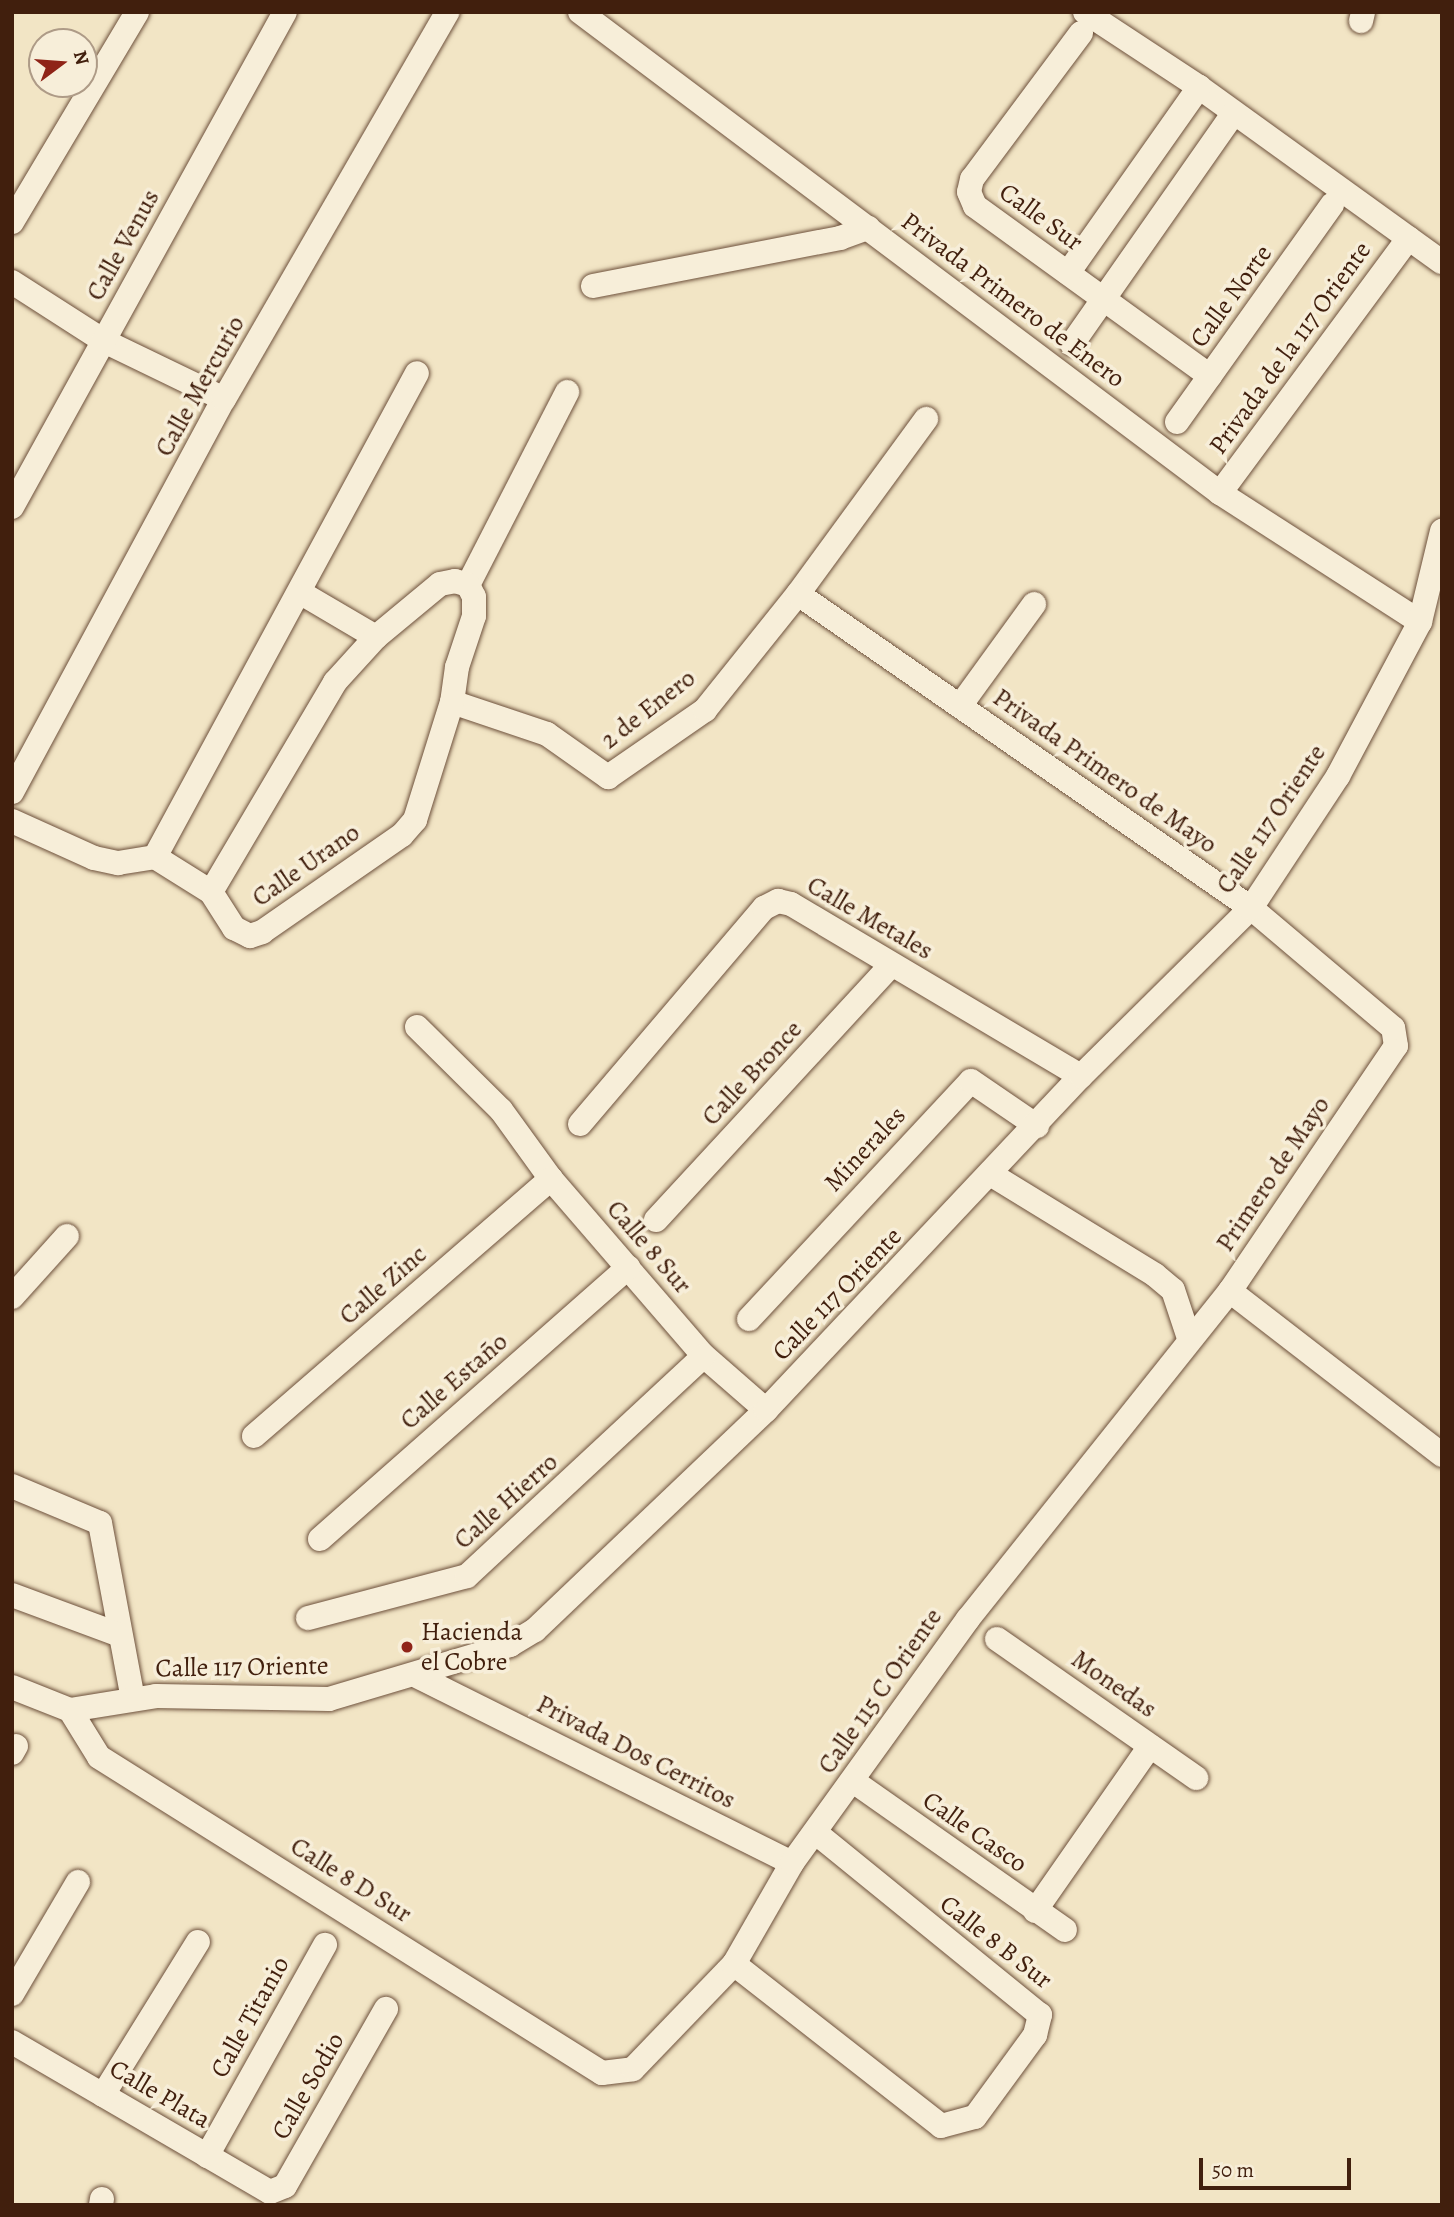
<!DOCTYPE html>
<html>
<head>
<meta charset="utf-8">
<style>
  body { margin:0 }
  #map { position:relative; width:1454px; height:2217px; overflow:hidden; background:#f2e5c5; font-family:Alegreya,serif }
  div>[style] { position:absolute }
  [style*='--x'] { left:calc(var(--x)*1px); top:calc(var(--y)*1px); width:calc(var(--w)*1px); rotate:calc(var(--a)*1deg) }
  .roads { filter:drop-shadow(0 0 2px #6d503b) drop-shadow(0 0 2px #6d503b) }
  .minor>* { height:24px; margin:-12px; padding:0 12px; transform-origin:12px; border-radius:12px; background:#f7eed9 }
  .dots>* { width:19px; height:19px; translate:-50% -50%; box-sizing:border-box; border:4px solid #f7eed9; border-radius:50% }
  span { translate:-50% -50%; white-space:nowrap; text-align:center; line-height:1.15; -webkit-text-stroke:7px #f7eed9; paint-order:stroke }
  .street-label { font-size:26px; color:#411f0d }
  .poi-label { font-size:26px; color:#411f0d }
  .left { translate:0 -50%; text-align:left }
  .frame { position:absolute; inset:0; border:14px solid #411f0d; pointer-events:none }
  .north { position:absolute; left:28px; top:28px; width:70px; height:70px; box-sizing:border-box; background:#f7eed9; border:2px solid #ae9b87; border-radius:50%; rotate:74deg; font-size:19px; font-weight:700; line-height:28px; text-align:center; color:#411f0d }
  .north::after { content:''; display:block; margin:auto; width:24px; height:32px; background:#8f2418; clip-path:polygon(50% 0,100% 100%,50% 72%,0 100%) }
  .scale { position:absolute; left:1199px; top:2158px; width:152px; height:32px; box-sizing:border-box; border:4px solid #411f0d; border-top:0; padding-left:9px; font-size:21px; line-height:24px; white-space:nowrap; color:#411f0d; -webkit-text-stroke:5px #f7eed9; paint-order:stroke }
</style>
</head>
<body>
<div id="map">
  <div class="roads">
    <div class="minor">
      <i style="--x:580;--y:12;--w:801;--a:36.93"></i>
      <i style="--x:1220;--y:493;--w:238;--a:32.8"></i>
      <i style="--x:1085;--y:12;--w:136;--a:33.3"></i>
      <i style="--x:1199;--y:87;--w:299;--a:35.8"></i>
      <i style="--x:1361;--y:21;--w:9;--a:-77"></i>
      <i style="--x:1081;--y:33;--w:182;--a:126.7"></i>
      <i style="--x:972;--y:179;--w:13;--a:103"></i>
      <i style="--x:969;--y:192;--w:15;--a:67"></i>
      <i style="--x:975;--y:206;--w:290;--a:35.9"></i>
      <i style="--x:12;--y:222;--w:244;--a:-59.2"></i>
      <i style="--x:1068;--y:273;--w:228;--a:-54.8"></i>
      <i style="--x:12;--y:282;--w:109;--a:32.7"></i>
      <i style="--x:104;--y:341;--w:133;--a:25.8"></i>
      <i style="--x:593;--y:286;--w:252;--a:-11"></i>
      <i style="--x:840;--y:238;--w:30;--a:-20"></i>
      <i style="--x:1072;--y:344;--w:282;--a:-55"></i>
      <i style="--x:1177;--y:422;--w:267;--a:-54.5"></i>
      <i style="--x:1220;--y:493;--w:317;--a:-53.5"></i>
      <i style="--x:12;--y:507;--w:565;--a:-61.12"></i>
      <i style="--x:468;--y:585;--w:217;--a:-62.8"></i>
      <i style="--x:301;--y:593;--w:87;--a:30.4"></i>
      <i style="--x:376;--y:637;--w:83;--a:-39.6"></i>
      <i style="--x:440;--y:584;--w:15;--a:-11"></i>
      <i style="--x:455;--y:581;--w:14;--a:17"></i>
      <i style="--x:468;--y:585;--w:13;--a:63"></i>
      <i style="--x:474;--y:597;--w:19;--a:90"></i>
      <i style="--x:474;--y:616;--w:54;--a:108.4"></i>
      <i style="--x:457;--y:667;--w:35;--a:98"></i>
      <i style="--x:452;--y:702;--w:100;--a:18.6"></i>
      <i style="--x:547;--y:734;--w:75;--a:35.2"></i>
      <i style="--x:608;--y:777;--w:118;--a:-34.6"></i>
      <i style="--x:705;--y:710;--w:149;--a:-51.3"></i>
      <i style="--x:798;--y:594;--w:217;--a:-53.8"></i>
      <i style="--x:960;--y:706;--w:126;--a:-54"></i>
      <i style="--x:12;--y:792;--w:447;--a:-61.7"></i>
      <i style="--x:224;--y:399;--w:447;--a:-60"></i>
      <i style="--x:12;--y:821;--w:90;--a:24.3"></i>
      <i style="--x:94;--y:858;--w:25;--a:12"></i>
      <i style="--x:118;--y:863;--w:37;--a:-9"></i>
      <i style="--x:155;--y:857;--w:66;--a:32"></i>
      <i style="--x:211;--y:892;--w:43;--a:57.4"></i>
      <i style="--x:234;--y:928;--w:18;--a:27"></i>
      <i style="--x:250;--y:936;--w:13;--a:-18"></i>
      <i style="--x:262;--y:932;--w:170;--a:-34.7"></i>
      <i style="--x:402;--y:835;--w:20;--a:-49"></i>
      <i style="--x:415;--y:820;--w:124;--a:-72.6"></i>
      <i style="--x:155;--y:857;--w:550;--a:-61.57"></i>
      <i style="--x:211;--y:892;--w:244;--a:-59.4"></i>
      <i style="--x:335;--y:682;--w:61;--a:-47.7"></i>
      <i style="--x:417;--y:1027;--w:118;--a:44.7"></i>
      <i style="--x:501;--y:1110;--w:85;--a:54.1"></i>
      <i style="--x:551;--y:1179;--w:234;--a:49.2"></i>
      <i style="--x:704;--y:1356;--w:82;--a:41.1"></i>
      <i style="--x:580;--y:1124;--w:284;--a:-49.6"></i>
      <i style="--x:764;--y:908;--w:16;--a:-27"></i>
      <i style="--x:778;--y:901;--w:13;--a:13"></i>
      <i style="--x:791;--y:904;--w:337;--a:30.7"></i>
      <i style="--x:992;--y:1175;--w:191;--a:31.5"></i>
      <i style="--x:1155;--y:1275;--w:23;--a:40"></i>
      <i style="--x:1173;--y:1290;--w:51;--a:71.6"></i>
      <i style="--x:656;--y:1220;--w:347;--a:-47.3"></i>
      <i style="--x:1230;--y:1291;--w:268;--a:37.7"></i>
      <i style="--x:12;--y:1297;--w:82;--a:-48"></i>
      <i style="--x:749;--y:1319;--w:325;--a:-47"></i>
      <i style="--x:971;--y:1081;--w:80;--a:34.3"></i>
      <i style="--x:254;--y:1436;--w:393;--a:-40.9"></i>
      <i style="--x:12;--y:1486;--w:95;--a:22.8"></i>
      <i style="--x:100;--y:1523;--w:179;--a:79.4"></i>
      <i style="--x:320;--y:1539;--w:411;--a:-41.4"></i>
      <i style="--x:12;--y:1595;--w:115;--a:20.3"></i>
      <i style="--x:308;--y:1618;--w:164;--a:-14.8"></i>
      <i style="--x:467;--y:1576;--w:323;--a:-42.9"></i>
      <i style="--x:997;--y:1639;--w:243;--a:34.9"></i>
      <i style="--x:415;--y:1675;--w:421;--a:26.5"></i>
      <i style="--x:12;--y:1687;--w:62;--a:21.6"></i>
      <i style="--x:70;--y:1710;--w:87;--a:-9.2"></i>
      <i style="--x:156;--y:1696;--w:173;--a:1"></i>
      <i style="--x:329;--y:1699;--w:189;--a:-16.6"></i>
      <i style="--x:510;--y:1645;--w:29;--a:-31"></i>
      <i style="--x:535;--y:1630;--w:319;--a:-43.6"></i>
      <i style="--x:766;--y:1410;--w:459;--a:-46.7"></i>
      <i style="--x:1081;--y:1076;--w:239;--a:-44.7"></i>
      <i style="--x:1251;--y:908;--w:158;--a:-56.6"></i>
      <i style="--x:1338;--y:776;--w:174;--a:-62"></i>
      <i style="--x:1420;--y:622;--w:94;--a:-76.4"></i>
      <i style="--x:70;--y:1710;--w:55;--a:58.3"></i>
      <i style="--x:99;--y:1757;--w:594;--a:32.14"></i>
      <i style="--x:602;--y:2073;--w:31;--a:-7"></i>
      <i style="--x:633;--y:2069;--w:146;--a:-46.1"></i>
      <i style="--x:734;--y:1964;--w:116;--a:-60.1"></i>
      <i style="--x:792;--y:1863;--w:301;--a:-54.2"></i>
      <i style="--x:968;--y:1619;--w:420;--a:-51.4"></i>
      <i style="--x:1230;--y:1291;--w:296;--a:-55.9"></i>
      <i style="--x:1396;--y:1046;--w:18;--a:-99"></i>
      <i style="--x:1393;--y:1028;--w:186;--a:-139.8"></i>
      <i style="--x:1251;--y:908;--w:551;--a:-145.27"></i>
      <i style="--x:12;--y:1753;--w:8;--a:-60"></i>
      <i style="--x:853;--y:1781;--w:259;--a:35.1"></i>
      <i style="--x:1035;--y:1911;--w:201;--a:-55.1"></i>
      <i style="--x:734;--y:1964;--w:263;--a:38"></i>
      <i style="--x:941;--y:2126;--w:35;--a:-15"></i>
      <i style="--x:975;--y:2117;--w:102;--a:-53.8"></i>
      <i style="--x:1035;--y:2035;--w:21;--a:-76"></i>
      <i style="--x:1040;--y:2015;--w:287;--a:-140.9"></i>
      <i style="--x:12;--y:1994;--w:130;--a:-59.5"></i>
      <i style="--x:12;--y:2042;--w:298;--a:30.2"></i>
      <i style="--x:270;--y:2192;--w:16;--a:-22"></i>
      <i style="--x:285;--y:2186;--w:204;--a:-60.3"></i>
      <i style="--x:103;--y:2095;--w:180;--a:-58.2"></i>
      <i style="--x:207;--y:2156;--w:242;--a:-60.8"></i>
      <i style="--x:101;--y:2205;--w:6;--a:-81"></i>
    </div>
  </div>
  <div class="dots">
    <i style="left:407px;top:1647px;background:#8f2418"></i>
  </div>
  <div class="street-label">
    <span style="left:1041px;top:217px;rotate:36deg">Calle Sur</span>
    <span style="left:123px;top:245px;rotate:-61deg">Calle Venus</span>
    <span style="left:1231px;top:296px;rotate:-54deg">Calle Norte</span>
    <span style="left:1013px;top:300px;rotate:37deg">Privada Primero de Enero</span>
    <span style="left:1290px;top:348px;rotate:-54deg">Privada de la 117 Oriente</span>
    <span style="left:200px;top:386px;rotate:-61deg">Calle Mercurio</span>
    <span style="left:648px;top:709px;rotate:-38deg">2 de Enero</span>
    <span style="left:1105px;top:771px;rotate:35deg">Privada Primero de Mayo</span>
    <span style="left:1271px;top:819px;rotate:-56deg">Calle 117 Oriente</span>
    <span style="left:306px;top:865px;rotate:-35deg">Calle Urano</span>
    <span style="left:870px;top:918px;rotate:30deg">Calle Metales</span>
    <span style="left:752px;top:1073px;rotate:-47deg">Calle Bronce</span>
    <span style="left:865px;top:1149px;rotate:-47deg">Minerales</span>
    <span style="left:1273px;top:1174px;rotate:-56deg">Primero de Mayo</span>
    <span style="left:649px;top:1247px;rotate:49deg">Calle 8 Sur</span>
    <span style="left:383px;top:1285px;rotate:-41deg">Calle Zinc</span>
    <span style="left:837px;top:1294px;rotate:-46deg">Calle 117 Oriente</span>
    <span style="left:454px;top:1381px;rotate:-41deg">Calle Estaño</span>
    <span style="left:506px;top:1501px;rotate:-42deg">Calle Hierro</span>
    <span style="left:242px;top:1667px;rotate:-1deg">Calle 117 Oriente</span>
    <span style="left:1114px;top:1684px;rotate:35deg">Monedas</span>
    <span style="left:880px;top:1691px;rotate:-55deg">Calle 115 C Oriente</span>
    <span style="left:636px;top:1752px;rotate:27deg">Privada Dos Cerritos</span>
    <span style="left:975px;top:1832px;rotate:35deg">Calle Casco</span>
    <span style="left:351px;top:1880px;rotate:32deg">Calle 8 D Sur</span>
    <span style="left:996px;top:1942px;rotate:38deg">Calle 8 B Sur</span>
    <span style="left:250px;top:2017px;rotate:-61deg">Calle Titanio</span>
    <span style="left:308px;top:2086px;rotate:-60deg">Calle Sodio</span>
    <span style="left:160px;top:2094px;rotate:30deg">Calle Plata</span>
  </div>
  <div class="poi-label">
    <span class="left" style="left:421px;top:1647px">Hacienda<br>el Cobre</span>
  </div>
  <div class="frame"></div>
  <div class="north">N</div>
  <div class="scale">50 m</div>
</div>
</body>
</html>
